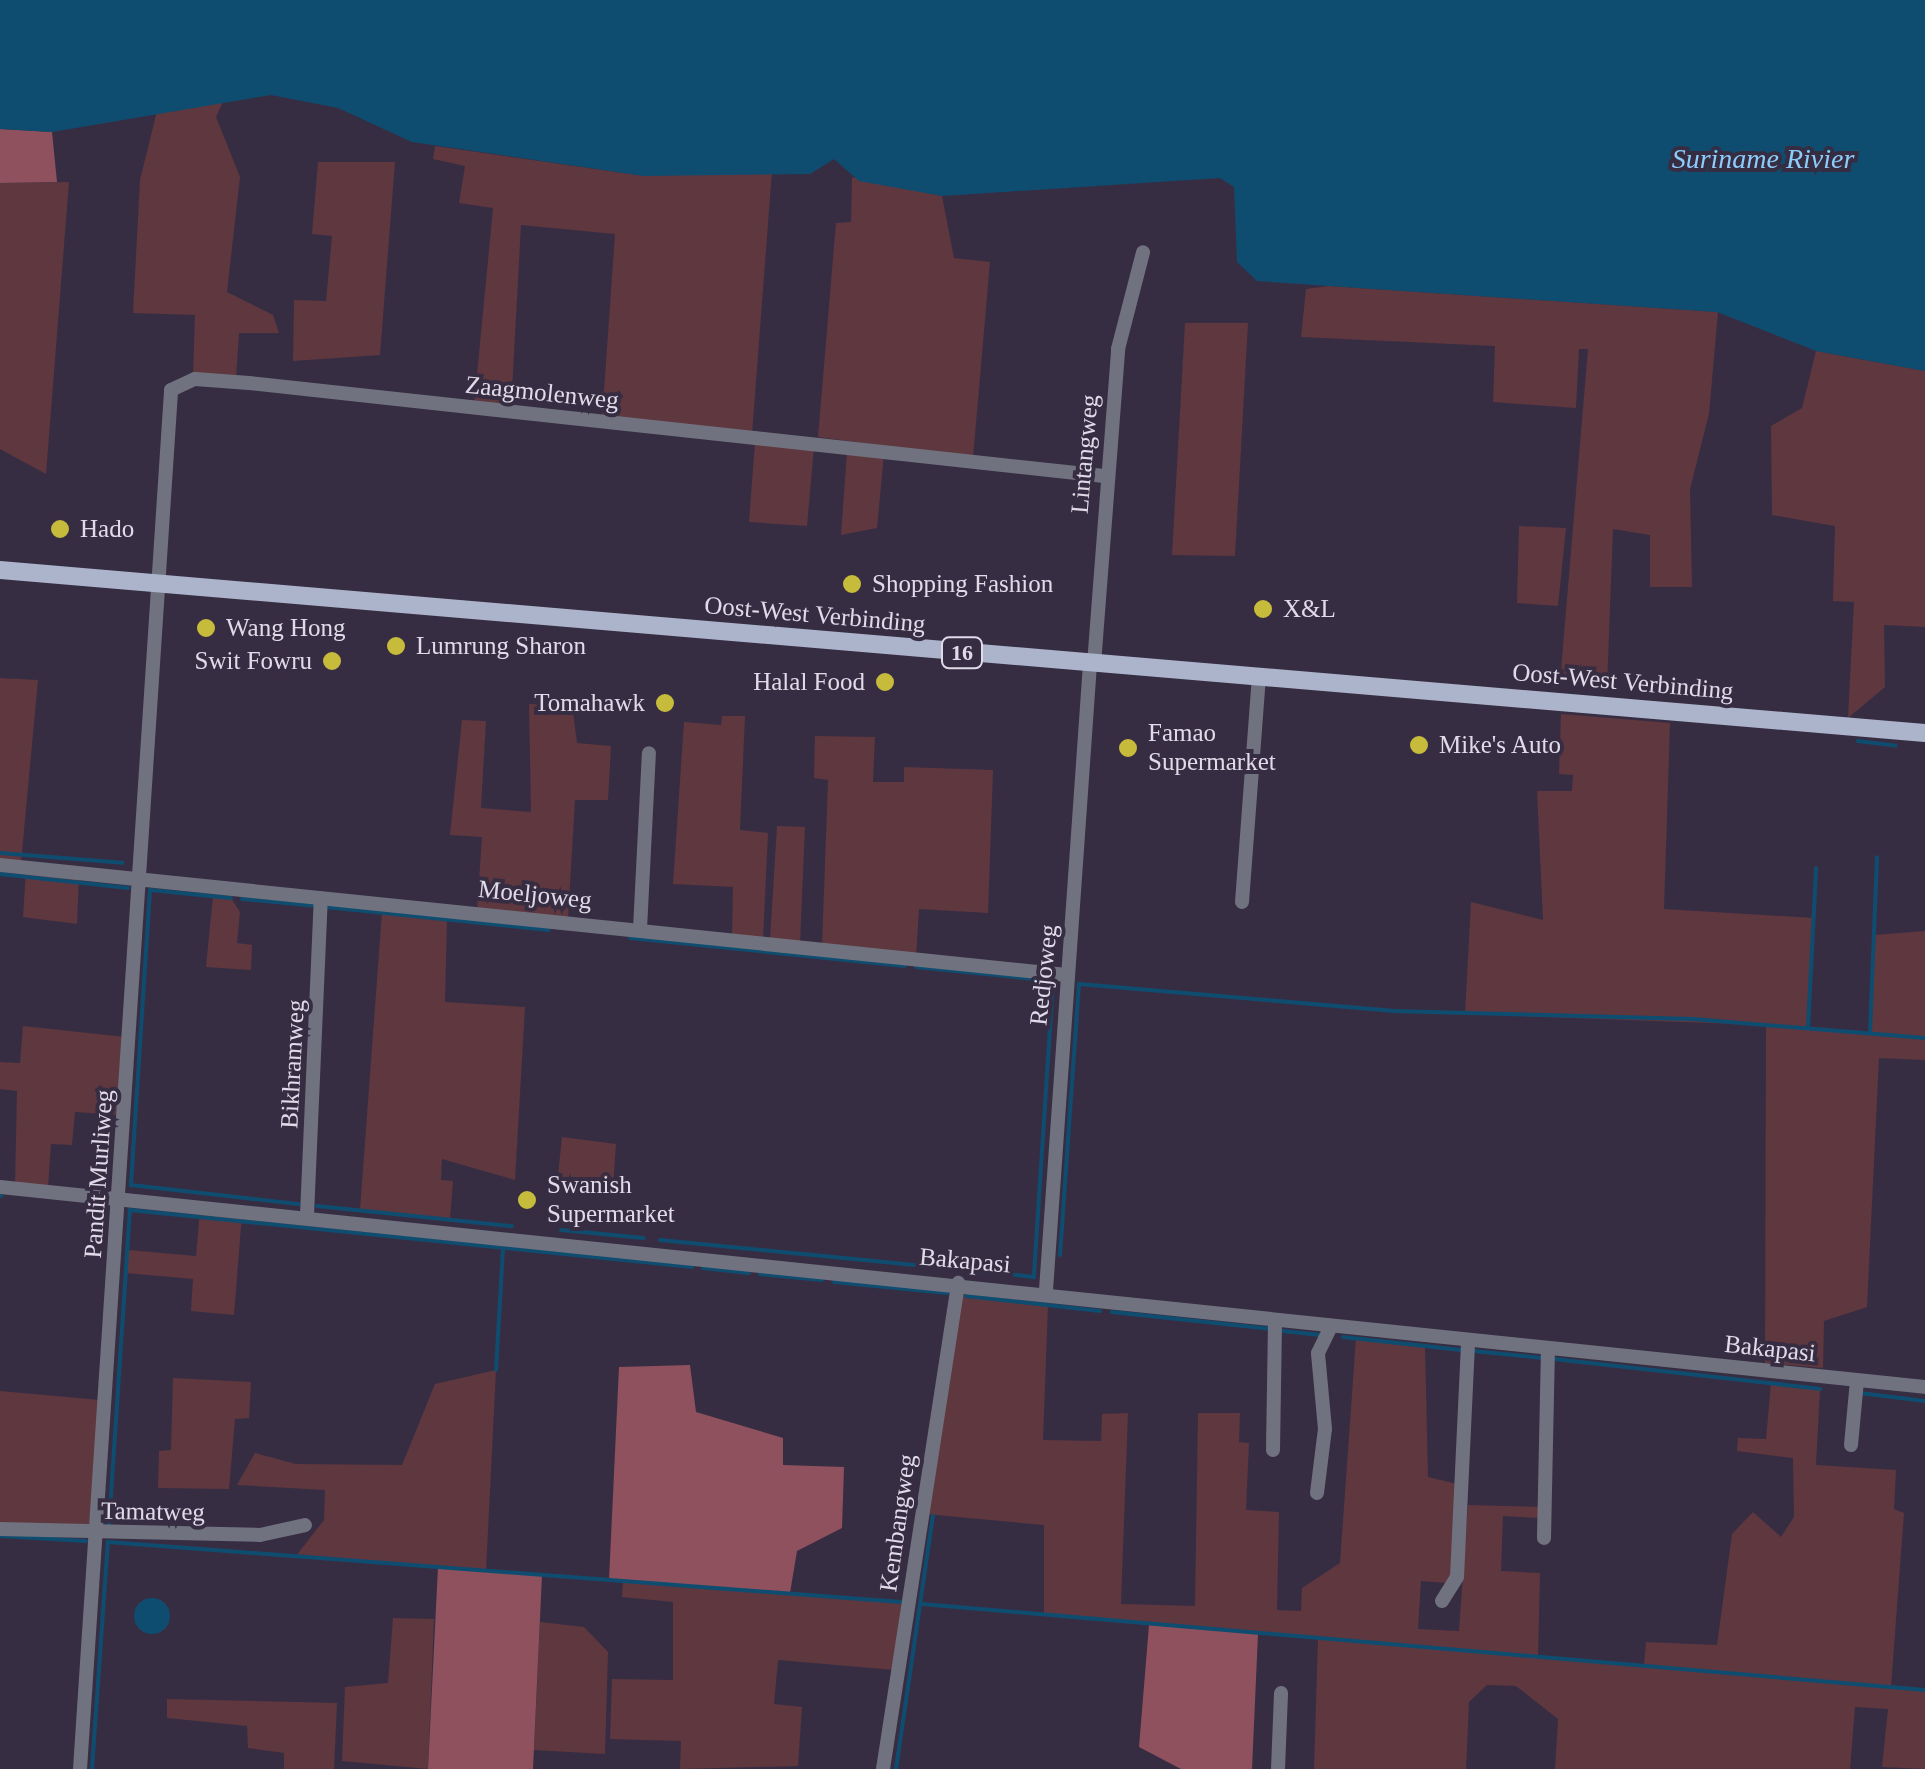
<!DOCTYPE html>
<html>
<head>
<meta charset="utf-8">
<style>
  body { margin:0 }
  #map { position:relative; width:1925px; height:1769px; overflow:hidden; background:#372d43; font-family:Georgia,serif }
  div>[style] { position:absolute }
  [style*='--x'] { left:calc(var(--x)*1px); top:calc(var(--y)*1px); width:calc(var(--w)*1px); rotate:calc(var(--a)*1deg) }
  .green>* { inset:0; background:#5f373f }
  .forest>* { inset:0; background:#8f515d }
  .water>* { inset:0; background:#0f4d70 }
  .round { border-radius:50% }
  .stream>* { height:4px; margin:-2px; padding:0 2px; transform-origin:2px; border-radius:2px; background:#0f4d70 }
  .minor>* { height:14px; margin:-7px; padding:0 7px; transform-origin:7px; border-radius:7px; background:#70737f }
  .major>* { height:18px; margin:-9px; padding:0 9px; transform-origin:9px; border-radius:9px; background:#acb4cc }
  .dots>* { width:28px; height:28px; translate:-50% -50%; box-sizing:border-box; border:5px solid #372d43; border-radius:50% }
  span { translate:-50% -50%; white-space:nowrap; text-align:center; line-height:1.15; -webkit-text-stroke:8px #372d43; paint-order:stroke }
  .shield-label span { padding:2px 8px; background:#372d43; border:2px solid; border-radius:8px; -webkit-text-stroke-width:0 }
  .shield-label { font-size:22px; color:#e0dbe9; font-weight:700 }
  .street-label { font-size:25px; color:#e0dbe9 }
  .poi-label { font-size:25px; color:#e0dbe9 }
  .left { translate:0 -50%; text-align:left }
  .right { translate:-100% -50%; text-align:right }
  .water-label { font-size:28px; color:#8cccf9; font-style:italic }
</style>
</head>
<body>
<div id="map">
  <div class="green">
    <i style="clip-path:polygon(225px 97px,216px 117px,240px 177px,227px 292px,273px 315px,279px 333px,239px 333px,236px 379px,193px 376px,195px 315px,133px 313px,140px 180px,157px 111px)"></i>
    <i style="clip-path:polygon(435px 146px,644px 176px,772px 171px,752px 434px,602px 419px,615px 234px,521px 225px,511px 409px,474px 406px,493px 208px,459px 203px,465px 166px,433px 159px)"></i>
    <i style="clip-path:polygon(318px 162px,395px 162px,380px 355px,293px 361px,294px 300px,326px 301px,332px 236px,312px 234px)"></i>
    <i style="clip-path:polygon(852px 177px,942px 196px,954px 258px,990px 262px,973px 458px,818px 437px,836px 223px,851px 222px)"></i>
    <i style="clip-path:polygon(69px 182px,46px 474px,0 449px,0 183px)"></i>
    <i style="clip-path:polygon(1329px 286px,1718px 312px,1709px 414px,1690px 489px,1692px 587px,1650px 587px,1650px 535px,1613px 529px,1607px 687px,1560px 682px,1588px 349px,1579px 349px,1576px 408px,1493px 402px,1495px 346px,1301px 337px,1306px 289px)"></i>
    <i style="clip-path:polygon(1185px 323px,1248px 323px,1235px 556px,1172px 555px)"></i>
    <i style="clip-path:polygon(1816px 351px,1925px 371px,1925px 627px,1884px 625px,1885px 687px,1848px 718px,1854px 602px,1833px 601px,1835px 526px,1772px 515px,1771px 426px,1802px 408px)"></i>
    <i style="clip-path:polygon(755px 442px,814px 447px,807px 526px,749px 522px)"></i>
    <i style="clip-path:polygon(847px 451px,884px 454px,877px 528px,841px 535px)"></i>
    <i style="clip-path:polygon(1519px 526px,1566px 528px,1558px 606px,1517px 603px)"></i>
    <i style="clip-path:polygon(0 678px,38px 680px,21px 863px,0 861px)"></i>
    <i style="clip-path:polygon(529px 704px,572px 705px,577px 743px,611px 746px,608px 800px,575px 800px,568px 918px,477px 910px,482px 837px,450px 835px,462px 720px,486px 721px,481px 808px,531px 812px)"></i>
    <i style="clip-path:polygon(1561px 714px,1670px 723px,1664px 909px,1814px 918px,1809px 1028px,1870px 1033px,1874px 935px,1925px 931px,1925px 1060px,1879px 1058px,1867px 1307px,1824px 1321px,1823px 1368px,1765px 1363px,1766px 1025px,1465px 1014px,1471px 902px,1543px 920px,1537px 791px,1572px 791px,1573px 775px,1559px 774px)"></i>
    <i style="clip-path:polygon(722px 716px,745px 716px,740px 830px,768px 833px,763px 939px,732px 936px,733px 887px,673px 884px,684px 722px,721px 725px)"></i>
    <i style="clip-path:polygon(815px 736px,875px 737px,873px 782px,904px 782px,904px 767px,993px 770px,988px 913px,919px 909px,916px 957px,822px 946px,828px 780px,814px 778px)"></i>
    <i style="clip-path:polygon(777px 826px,805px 827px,800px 943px,770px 939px)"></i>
    <i style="clip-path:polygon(26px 870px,79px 876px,77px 924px,23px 917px)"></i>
    <i style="clip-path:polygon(213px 896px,231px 898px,240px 912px,237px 943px,252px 945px,251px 970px,206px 967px)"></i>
    <i style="clip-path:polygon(382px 912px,447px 919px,445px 1002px,525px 1007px,515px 1180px,442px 1159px,441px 1180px,453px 1181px,450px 1219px,360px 1210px)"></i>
    <i style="clip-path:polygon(23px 1026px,125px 1037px,120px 1115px,75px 1112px,72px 1145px,51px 1144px,48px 1187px,15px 1184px,17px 1091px,0 1089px,0 1062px,20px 1063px)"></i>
    <i style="clip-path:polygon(562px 1137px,616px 1144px,613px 1186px,557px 1185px)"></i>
    <i style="clip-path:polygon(200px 1210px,242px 1214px,234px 1315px,191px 1311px,193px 1279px,126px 1273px,128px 1250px,196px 1256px)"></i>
    <i style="clip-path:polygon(960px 1295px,1048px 1305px,1043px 1440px,1101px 1441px,1102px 1414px,1128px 1413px,1121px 1604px,1195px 1606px,1198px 1413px,1240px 1413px,1239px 1442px,1249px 1443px,1246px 1510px,1279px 1512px,1277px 1610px,1301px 1611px,1302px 1588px,1340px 1563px,1356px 1338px,1425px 1346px,1428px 1477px,1461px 1485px,1456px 1572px,1447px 1583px,1421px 1581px,1418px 1629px,1459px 1631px,1468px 1505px,1540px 1507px,1539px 1518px,1503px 1516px,1501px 1571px,1540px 1573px,1538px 1657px,1644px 1666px,1646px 1642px,1717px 1645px,1732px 1534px,1753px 1512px,1781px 1537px,1794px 1517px,1793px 1458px,1737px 1451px,1738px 1438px,1766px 1439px,1771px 1383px,1820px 1389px,1816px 1465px,1896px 1470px,1894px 1509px,1904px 1513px,1891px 1687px,1925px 1690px,1925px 1769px,1882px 1767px,1888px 1709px,1855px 1707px,1850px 1769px,1555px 1769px,1558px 1719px,1516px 1686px,1487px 1685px,1469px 1702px,1466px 1769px,1314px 1769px,1318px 1639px,1044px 1616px,1044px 1525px,925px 1514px)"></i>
    <i style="clip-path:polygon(496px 1370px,486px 1571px,296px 1556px,324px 1520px,325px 1490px,237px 1485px,255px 1453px,296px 1464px,402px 1465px,435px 1384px)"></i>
    <i style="clip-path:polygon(173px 1378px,251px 1382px,249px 1418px,235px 1419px,229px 1489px,158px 1488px,159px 1451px,171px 1450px)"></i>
    <i style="clip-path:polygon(0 1391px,100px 1400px,89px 1527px,0 1526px)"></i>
    <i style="clip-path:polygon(623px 1581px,905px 1602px,895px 1670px,778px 1660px,774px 1704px,802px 1707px,798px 1766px,680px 1769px,681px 1741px,610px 1739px,612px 1679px,673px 1680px,673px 1602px,622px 1597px)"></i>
    <i style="clip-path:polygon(393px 1618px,434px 1619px,428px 1769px,342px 1761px,345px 1687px,388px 1683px)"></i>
    <i style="clip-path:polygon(540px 1622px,584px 1627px,608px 1652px,605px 1754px,534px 1750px)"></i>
    <i style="clip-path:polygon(167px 1699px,337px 1703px,334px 1769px,284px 1769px,284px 1753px,248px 1748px,247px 1726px,167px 1718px)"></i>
  </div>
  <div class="forest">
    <i style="clip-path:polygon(0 129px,52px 132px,57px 182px,0 183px)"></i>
    <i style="clip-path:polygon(690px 1365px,696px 1412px,783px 1438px,783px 1465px,844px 1467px,842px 1528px,797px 1551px,790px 1593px,609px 1580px,619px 1367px)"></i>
    <i style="clip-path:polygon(438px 1567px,542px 1575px,533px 1769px,428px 1769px)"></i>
    <i style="clip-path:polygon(1149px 1625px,1258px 1634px,1252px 1769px,1181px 1769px,1139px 1747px)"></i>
  </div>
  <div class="water">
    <i style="clip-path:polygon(0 0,1925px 0,1925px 371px,1816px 351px,1717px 312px,1257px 281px,1237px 262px,1234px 187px,1220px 178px,942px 196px,859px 181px,834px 159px,810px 174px,644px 176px,412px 142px,338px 108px,271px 95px,52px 132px,0 129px)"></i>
    <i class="round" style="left:134px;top:1598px;width:36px;height:36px"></i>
  </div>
  <div class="stream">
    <i style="--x:1858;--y:741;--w:38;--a:7"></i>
    <i style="--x:0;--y:853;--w:123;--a:4.6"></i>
    <i style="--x:0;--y:874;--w:129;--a:6.2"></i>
    <i style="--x:231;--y:898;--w:81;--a:-174.4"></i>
    <i style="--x:150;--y:890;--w:296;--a:93.7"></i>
    <i style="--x:131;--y:1185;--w:169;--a:6.5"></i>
    <i style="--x:242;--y:899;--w:75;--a:5.3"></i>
    <i style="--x:326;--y:907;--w:224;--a:5.9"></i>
    <i style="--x:630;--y:938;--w:276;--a:5.8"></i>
    <i style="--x:916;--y:967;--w:138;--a:5.8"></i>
    <i style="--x:1053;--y:981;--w:297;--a:93.7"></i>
    <i style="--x:1034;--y:1277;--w:38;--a:-174"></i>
    <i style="--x:1808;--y:1028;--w:160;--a:-87.1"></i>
    <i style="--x:1870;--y:1032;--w:175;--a:-87.7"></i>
    <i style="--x:0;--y:1196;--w:1;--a:0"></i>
    <i style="--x:317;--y:1206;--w:196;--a:5.9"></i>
    <i style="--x:561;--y:1230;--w:83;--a:5.5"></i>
    <i style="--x:660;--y:1240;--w:330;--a:5.6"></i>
    <i style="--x:1060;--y:1255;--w:272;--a:-86"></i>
    <i style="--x:1079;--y:984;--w:314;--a:4.9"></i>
    <i style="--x:1392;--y:1011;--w:301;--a:1.5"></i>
    <i style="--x:1693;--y:1019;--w:233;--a:4.7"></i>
    <i style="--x:703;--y:1268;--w:46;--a:6.2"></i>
    <i style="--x:760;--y:1274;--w:62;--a:5.5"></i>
    <i style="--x:834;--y:1282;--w:114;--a:5.6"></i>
    <i style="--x:966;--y:1296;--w:135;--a:6.4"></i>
    <i style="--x:1112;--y:1312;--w:161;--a:6.1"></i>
    <i style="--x:1283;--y:1331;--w:38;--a:6"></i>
    <i style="--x:1343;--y:1337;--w:119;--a:6.3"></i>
    <i style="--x:1473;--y:1351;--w:70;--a:5.7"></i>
    <i style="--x:1554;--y:1359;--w:268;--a:6.4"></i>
    <i style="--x:496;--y:1370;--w:120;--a:-86.7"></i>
    <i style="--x:1860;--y:1393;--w:65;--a:7"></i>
    <i style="--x:109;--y:1525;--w:316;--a:-86.2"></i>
    <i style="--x:130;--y:1210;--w:565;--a:5.79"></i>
    <i style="--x:1;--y:1536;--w:85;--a:3.4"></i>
    <i style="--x:922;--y:1604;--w:1007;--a:4.9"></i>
    <i style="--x:92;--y:1769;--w:228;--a:-86"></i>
    <i style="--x:108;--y:1542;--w:795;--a:4.33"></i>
    <i style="--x:896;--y:1769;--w:256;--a:-81.7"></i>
  </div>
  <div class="minor">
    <i style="--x:1094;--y:664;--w:316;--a:-85.6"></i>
    <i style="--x:1118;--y:349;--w:100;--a:-75.5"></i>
    <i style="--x:0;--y:865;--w:1072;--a:5.89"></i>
    <i style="--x:1242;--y:902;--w:226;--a:-85.7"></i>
    <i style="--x:640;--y:929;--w:176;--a:-87.1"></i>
    <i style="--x:0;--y:1187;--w:1935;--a:5.93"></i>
    <i style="--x:307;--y:1215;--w:317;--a:-87.5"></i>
    <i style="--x:1046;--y:1290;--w:628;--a:-85.98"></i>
    <i style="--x:1851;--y:1445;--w:65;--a:-84.7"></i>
    <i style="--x:1273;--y:1450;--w:130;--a:-89.1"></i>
    <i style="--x:1317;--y:1493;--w:64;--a:-82.9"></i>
    <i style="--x:1325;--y:1429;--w:76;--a:-95.3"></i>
    <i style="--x:1318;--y:1353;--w:30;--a:-64"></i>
    <i style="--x:0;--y:1529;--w:260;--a:1.3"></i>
    <i style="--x:260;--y:1535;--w:46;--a:-12.5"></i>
    <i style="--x:1544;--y:1538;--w:189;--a:-88.8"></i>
    <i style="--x:1442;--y:1601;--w:28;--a:-58"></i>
    <i style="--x:1457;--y:1577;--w:237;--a:-87.3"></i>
    <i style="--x:80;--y:1769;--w:1382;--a:-86.22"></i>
    <i style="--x:171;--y:390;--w:26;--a:-25"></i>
    <i style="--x:195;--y:379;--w:54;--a:4.2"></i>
    <i style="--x:249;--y:383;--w:860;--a:6.21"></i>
    <i style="--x:883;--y:1769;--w:492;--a:-81.2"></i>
    <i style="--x:1278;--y:1769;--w:76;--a:-87.7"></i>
  </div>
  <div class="major">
    <i style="--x:0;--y:570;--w:1932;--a:4.84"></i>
  </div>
  <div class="dots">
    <i style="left:60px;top:529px;background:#c7bb3c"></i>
    <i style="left:852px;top:584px;background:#c7bb3c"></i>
    <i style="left:1263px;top:609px;background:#c7bb3c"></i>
    <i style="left:206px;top:628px;background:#c7bb3c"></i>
    <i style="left:396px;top:646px;background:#c7bb3c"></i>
    <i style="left:332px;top:661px;background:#c7bb3c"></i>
    <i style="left:885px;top:682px;background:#c7bb3c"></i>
    <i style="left:665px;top:703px;background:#c7bb3c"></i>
    <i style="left:1419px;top:745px;background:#c7bb3c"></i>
    <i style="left:1128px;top:748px;background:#c7bb3c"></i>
    <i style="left:527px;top:1200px;background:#c7bb3c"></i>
  </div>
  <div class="shield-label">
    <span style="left:962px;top:653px">16</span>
  </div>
  <div class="street-label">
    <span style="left:542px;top:393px;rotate:6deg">Zaagmolenweg</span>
    <span style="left:1085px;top:454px;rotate:-85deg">Lintangweg</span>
    <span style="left:815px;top:615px;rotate:5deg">Oost-West Verbinding</span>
    <span style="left:1623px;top:682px;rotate:5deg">Oost-West Verbinding</span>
    <span style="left:535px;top:895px;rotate:6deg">Moeljoweg</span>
    <span style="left:1044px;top:975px;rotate:-84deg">Redjoweg</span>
    <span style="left:293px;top:1064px;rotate:-87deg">Bikhramweg</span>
    <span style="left:99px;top:1174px;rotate:-86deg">Pandit Murliweg</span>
    <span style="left:965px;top:1261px;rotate:5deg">Bakapasi</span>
    <span style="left:1770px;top:1349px;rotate:6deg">Bakapasi</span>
    <span style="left:153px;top:1512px;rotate:1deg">Tamatweg</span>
    <span style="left:898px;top:1523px;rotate:-82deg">Kembangweg</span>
  </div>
  <div class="poi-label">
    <span class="left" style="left:80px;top:529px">Hado</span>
    <span class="left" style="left:872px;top:584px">Shopping Fashion</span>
    <span class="left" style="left:1283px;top:609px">X&amp;L</span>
    <span class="left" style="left:226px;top:628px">Wang Hong</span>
    <span class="left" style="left:416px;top:646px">Lumrung Sharon</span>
    <span class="right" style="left:312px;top:661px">Swit Fowru</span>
    <span class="right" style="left:865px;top:682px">Halal Food</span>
    <span class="right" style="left:645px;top:703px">Tomahawk</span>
    <span class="left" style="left:1148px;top:748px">Famao<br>Supermarket</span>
    <span class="left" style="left:1439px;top:745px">Mike's Auto</span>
    <span class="left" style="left:547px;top:1200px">Swanish<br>Supermarket</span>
  </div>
  <div class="water-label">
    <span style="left:1763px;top:159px">Suriname Rivier</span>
  </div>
</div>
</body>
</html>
